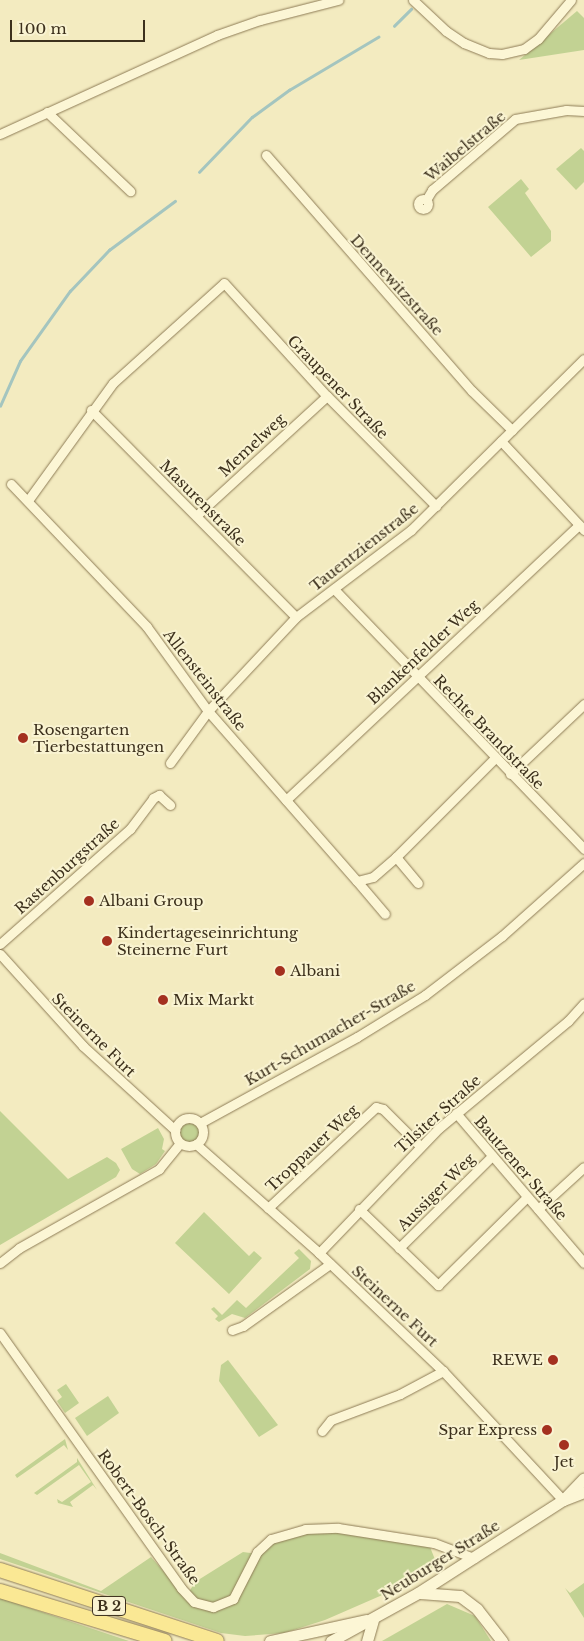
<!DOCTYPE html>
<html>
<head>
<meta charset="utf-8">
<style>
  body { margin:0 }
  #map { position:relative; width:584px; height:1641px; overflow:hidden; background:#f3ebc0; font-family:"Libre Baskerville",serif }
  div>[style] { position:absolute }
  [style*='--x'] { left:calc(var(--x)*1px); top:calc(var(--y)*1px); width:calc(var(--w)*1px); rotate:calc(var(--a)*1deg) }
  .green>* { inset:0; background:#c2d293 }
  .round { border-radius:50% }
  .stream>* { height:2.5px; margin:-1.25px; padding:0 1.25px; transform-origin:1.25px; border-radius:1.25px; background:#a4c5bf }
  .roads { filter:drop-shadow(0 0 1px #8e7c56) drop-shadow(0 0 1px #8e7c56) }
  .minor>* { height:9px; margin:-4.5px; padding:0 4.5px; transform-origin:4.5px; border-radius:4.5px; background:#fcf6d5 }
  .minor>.ring { margin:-4.5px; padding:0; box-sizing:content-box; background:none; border:9px solid #fcf6d5; border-radius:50% }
  .tertiary>* { height:11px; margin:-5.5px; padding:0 5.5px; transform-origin:5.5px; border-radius:5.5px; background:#fcf6d5 }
  .primary>* { height:14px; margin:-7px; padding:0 7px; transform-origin:7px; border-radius:7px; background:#fae894 }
  .dots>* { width:14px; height:14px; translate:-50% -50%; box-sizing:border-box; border:2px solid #f9f3d1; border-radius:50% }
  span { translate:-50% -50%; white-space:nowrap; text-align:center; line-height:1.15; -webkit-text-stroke:4px #f9f3d1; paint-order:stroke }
  .shield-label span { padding:1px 4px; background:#f9f3d1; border:1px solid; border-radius:4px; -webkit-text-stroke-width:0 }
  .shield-label { font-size:14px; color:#3c301c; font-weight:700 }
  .street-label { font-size:15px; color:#3c301c }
  .poi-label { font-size:15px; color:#3c301c }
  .left { translate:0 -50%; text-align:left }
  .right { translate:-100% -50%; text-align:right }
  .scale { position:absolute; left:10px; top:20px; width:135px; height:22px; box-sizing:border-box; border:2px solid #3c301c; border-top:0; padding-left:6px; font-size:15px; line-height:18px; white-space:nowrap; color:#3c301c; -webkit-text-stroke:4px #f9f3d1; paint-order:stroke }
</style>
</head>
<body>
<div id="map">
  <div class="green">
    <i style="clip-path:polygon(577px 11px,584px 18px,584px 50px,519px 60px)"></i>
    <i style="clip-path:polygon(581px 148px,584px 151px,584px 182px,576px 190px,556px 169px)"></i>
    <i style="clip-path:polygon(521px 179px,529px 189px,525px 193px,551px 231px,551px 241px,531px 257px,488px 207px)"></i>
    <i style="clip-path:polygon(0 1111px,68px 1179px,107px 1157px,116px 1163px,120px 1170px,116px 1177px,0 1245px)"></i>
    <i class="round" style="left:178px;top:1121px;width:22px;height:22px"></i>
    <i style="clip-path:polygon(158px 1128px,164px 1139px,162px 1149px,165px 1151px,156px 1164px,140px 1174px,132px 1169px,121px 1149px)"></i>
    <i style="clip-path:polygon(204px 1212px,249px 1256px,254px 1251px,262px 1258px,229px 1294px,175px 1243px)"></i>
    <i style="clip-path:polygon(299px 1249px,311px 1261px,310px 1269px,245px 1318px,232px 1314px,219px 1322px,215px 1319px,218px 1316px,211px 1309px,214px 1307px,222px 1315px,237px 1300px,246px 1308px,299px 1258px,294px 1253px)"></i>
    <i style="clip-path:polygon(228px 1360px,278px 1425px,259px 1437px,219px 1381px,221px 1365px)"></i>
    <i style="clip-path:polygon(66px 1384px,79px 1403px,65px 1413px,57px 1401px,62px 1397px,57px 1390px)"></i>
    <i style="clip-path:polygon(108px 1396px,119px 1413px,87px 1436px,75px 1418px)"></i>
    <i style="clip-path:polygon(65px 1439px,68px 1450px,64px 1445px,17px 1478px,15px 1475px)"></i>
    <i style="clip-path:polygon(77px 1458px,97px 1490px,93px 1485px,70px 1502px,73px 1507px,58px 1503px,57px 1499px,62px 1502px,91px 1482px,79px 1465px,37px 1495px,34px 1493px,77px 1462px)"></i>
    <i style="clip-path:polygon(338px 1531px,419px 1543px,430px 1547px,436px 1562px,427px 1573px,403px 1586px,325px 1620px,284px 1633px,245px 1636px,221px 1633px,0 1559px,0 1553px,101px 1591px,151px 1557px,186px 1597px,195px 1582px,243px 1552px,259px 1554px,273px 1541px,305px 1532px)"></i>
    <i style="clip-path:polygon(584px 1583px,584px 1618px,565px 1588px,570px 1593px)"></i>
    <i style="clip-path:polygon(0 1598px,129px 1641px,0 1641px)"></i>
    <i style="clip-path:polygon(447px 1604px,475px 1616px,491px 1641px,382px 1641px)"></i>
  </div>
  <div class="stream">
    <i style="--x:394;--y:26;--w:24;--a:-45"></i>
    <i style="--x:199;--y:172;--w:76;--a:-46.1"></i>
    <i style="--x:252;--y:117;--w:46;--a:-36.1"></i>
    <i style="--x:289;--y:90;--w:104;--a:-30.8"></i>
    <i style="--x:0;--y:406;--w:49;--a:-66"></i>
    <i style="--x:20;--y:361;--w:86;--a:-54.5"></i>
    <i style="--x:70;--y:291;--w:57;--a:-46.4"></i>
    <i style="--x:109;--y:250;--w:82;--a:-36.6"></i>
  </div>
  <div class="roads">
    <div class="minor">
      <i style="--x:413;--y:0;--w:45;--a:43.2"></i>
      <i style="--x:446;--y:31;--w:22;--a:34"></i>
      <i style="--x:464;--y:43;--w:27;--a:22"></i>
      <i style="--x:489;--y:53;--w:13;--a:4"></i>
      <i style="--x:502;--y:54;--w:23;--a:-13"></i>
      <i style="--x:524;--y:49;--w:17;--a:-36"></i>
      <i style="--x:538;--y:39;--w:51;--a:-49.8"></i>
      <i style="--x:47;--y:112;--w:115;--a:43.6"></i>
      <i style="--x:0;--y:134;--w:239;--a:-24.5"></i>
      <i style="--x:217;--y:35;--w:46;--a:-19.2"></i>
      <i style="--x:260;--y:20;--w:81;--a:-14.4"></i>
      <i style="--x:266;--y:155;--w:313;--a:48.9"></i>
      <i style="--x:472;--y:391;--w:56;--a:44.3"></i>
      <i class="ring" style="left:418px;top:199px;width:1px;height:1px"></i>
      <i style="--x:426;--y:200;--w:12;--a:-59"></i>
      <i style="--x:432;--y:190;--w:109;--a:-40.5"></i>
      <i style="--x:515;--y:119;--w:52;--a:-10"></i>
      <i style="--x:566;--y:110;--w:18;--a:3"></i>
      <i style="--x:91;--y:410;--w:291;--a:45.3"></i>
      <i style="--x:501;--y:441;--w:122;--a:47"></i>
      <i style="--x:11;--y:484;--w:197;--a:46.4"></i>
      <i style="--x:147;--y:627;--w:104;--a:54"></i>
      <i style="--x:208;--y:711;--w:226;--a:48.8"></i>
      <i style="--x:357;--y:881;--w:16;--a:-14"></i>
      <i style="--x:373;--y:877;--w:30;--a:-41"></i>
      <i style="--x:396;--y:857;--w:140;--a:-45"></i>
      <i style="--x:29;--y:499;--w:143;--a:-54.1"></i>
      <i style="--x:113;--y:383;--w:149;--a:-42"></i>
      <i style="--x:224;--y:283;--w:153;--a:47.7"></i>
      <i style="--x:327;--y:396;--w:155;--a:45.3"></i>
      <i style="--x:197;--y:515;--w:176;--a:-42.5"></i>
      <i style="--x:334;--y:589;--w:361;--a:46.1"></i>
      <i style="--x:170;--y:763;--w:64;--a:-53.8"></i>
      <i style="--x:208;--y:711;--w:129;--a:-46.9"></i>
      <i style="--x:296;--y:617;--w:144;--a:-37.1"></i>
      <i style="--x:411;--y:530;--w:243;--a:-44.7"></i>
      <i style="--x:510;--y:774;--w:102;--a:-43.4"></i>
      <i style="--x:286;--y:800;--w:402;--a:-43.2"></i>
      <i style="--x:396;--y:857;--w:34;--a:50"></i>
      <i style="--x:357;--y:881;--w:43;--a:49.7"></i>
      <i style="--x:0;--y:944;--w:174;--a:-41.5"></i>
      <i style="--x:130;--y:829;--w:39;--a:-53"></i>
      <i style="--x:153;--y:798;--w:7;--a:-27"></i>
      <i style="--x:159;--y:795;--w:15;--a:42"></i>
      <i style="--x:0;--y:954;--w:124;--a:47.9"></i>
      <i style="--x:83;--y:1046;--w:125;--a:42.4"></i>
      <i style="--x:456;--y:1113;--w:197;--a:49.5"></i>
      <i class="ring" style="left:175px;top:1118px;width:19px;height:19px"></i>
      <i style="--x:200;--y:1123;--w:179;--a:-28.7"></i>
      <i style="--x:357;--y:1037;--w:80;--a:-31.7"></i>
      <i style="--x:425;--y:995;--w:97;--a:-37.5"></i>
      <i style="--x:502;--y:936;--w:110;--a:-41.7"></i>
      <i style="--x:196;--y:1144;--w:164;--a:41.5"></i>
      <i style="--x:319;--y:1253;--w:171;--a:43.6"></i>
      <i style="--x:443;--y:1371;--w:176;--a:47.1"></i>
      <i style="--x:268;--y:1208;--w:148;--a:-43.1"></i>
      <i style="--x:376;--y:1107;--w:7;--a:16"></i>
      <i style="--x:383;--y:1109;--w:52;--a:45"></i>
      <i style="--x:359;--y:1209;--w:110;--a:43.9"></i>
      <i style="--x:438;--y:1285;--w:125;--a:-44.7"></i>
      <i style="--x:538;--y:1209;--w:62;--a:-42.4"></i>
      <i style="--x:399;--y:1248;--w:131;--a:-44.7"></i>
      <i style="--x:319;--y:1253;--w:173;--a:-46.2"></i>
      <i style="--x:439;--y:1128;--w:168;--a:-39.7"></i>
      <i style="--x:568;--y:1021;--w:24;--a:-48"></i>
      <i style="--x:0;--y:1263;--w:24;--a:-38"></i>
      <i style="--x:19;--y:1248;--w:161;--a:-29.4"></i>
      <i style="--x:159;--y:1169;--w:33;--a:-51"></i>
      <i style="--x:232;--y:1330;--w:12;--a:-20"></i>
      <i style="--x:243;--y:1326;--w:107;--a:-35.5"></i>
      <i style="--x:0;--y:1333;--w:313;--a:54.6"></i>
      <i style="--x:181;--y:1588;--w:19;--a:47"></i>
      <i style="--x:194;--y:1602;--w:20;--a:15"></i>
      <i style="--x:213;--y:1607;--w:22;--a:-22"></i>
      <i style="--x:233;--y:1599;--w:53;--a:-62.9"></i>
      <i style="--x:257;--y:1552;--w:19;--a:-43"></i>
      <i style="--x:271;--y:1539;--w:35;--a:-16"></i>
      <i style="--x:305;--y:1529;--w:33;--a:-2"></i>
      <i style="--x:338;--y:1528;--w:97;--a:8.9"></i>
      <i style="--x:434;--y:1543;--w:43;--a:20.6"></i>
      <i style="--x:322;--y:1431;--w:14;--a:-51"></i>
      <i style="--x:331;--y:1420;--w:74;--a:-20.6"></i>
      <i style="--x:400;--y:1394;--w:49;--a:-28.1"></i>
    </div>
    <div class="tertiary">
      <i style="--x:563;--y:1500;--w:30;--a:-46"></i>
      <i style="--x:420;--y:1593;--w:40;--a:4.3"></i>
      <i style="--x:460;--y:1596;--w:21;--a:37"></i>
      <i style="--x:477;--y:1609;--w:41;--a:52"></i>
      <i style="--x:270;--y:1641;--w:98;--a:-12.3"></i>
      <i style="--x:331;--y:1641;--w:99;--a:-28.9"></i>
      <i style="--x:418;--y:1593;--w:172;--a:-32.7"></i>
      <i style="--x:563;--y:1500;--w:22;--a:-21"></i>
      <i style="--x:367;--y:1641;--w:22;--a:-74"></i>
    </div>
    <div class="primary">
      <i style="--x:0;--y:1570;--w:228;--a:18.1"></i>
      <i style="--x:0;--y:1591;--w:172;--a:16.9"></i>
    </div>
  </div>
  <div class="dots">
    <i style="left:23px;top:738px;background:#a4301f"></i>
    <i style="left:89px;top:901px;background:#a4301f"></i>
    <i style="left:107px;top:941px;background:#a4301f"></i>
    <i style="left:280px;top:971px;background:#a4301f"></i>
    <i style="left:163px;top:1000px;background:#a4301f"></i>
    <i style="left:553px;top:1360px;background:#a4301f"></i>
    <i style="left:547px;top:1430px;background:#a4301f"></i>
    <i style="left:564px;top:1445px;background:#a4301f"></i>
  </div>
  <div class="shield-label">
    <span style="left:109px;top:1606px">B 2</span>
  </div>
  <div class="street-label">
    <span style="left:465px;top:146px;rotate:-40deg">Waibelstraße</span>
    <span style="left:397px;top:285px;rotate:48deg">Dennewitzstraße</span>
    <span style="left:338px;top:387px;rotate:46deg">Graupener Straße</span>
    <span style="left:252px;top:445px;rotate:-43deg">Memelweg</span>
    <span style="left:203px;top:503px;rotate:45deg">Masurenstraße</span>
    <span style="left:364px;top:547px;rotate:-38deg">Tauentzienstraße</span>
    <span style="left:423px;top:652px;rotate:-43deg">Blankenfelder Weg</span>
    <span style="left:205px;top:680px;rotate:52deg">Allensteinstraße</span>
    <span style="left:489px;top:732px;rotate:46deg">Rechte Brandstraße</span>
    <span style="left:67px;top:866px;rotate:-42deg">Rastenburgstraße</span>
    <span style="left:330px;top:1033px;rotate:-30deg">Kurt-Schumacher-Straße</span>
    <span style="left:94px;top:1035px;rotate:45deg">Steinerne Furt</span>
    <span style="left:438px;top:1114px;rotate:-42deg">Tilsiter Straße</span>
    <span style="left:312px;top:1148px;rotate:-43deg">Troppauer Weg</span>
    <span style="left:521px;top:1168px;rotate:49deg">Bautzener Straße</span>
    <span style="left:436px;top:1192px;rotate:-45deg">Aussiger Weg</span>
    <span style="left:395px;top:1306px;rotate:43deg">Steinerne Furt</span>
    <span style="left:149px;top:1517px;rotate:54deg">Robert-Bosch-Straße</span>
    <span style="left:440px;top:1560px;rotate:-32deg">Neuburger Straße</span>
  </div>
  <div class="poi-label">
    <span class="left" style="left:33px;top:738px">Rosengarten<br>Tierbestattungen</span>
    <span class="left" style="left:99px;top:901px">Albani Group</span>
    <span class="left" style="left:117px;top:941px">Kindertageseinrichtung<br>Steinerne Furt</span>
    <span class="left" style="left:290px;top:971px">Albani</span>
    <span class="left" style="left:173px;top:1000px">Mix Markt</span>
    <span class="right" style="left:543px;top:1360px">REWE</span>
    <span class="right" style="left:537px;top:1430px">Spar Express</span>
    <span style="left:564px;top:1462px">Jet</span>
  </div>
  <div class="scale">100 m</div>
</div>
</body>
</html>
